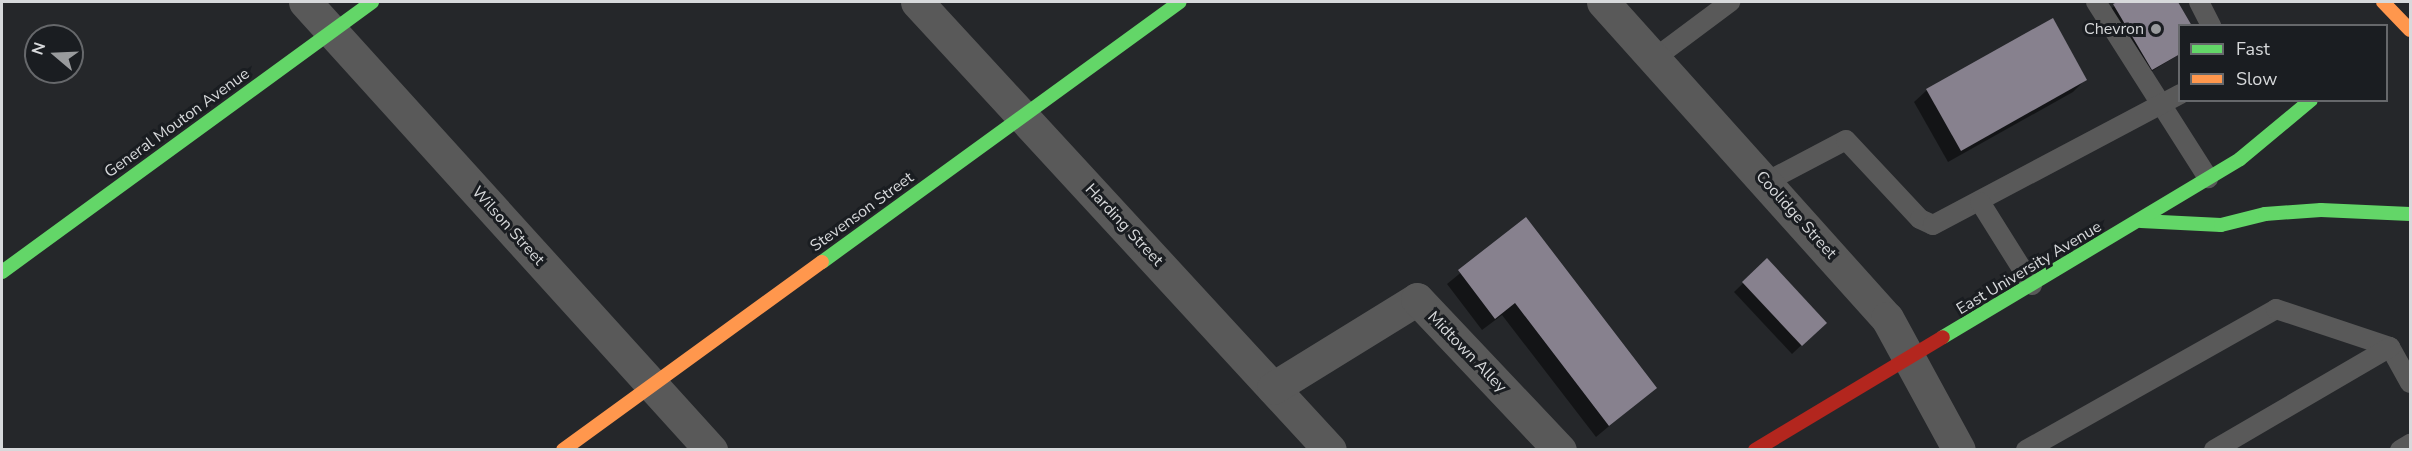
<!DOCTYPE html>
<html>
<head>
<meta charset="utf-8">
<style>
  body { margin:0 }
  #map { position:relative; width:2412px; height:451px; overflow:hidden; background:#25272a; font-family:"Nunito Sans",sans-serif }
  div>[style] { position:absolute }
  [style*='--x'] { left:calc(var(--x)*1px); top:calc(var(--y)*1px); width:calc(var(--w)*1px); rotate:calc(var(--a)*1deg) }
  .shadow>* { inset:0; background:#0007 }
  .building>* { inset:0; background:#87818e }
  .lane>* { height:20px; margin:-10px; padding:0 10px; transform-origin:10px; border-radius:10px; background:#595959 }
  .street>* { height:33px; margin:-16.5px; padding:0 16.5px; transform-origin:16.5px; border-radius:16.5px; background:#595959 }
  .fast>* { height:14px; margin:-7px; padding:0 7px; transform-origin:7px; border-radius:7px; background:#63d668 }
  .slow>* { height:14px; margin:-7px; padding:0 7px; transform-origin:7px; border-radius:7px; background:#ff974d }
  .jam>* { height:14px; margin:-7px; padding:0 7px; transform-origin:7px; border-radius:7px; background:#b3261e }
  .dots>* { width:16px; height:16px; translate:-50% -50%; box-sizing:border-box; border:3px solid #1a1d21; border-radius:50% }
  span { translate:-50% -50%; white-space:nowrap; text-align:center; line-height:1.15; -webkit-text-stroke:6px #1a1d21; paint-order:stroke }
  .poi-label { font-size:16px; color:#d7d9db }
  .right { translate:-100% -50%; text-align:right }
  .street-label { font-size:16px; color:#d7d9db }
  .frame { position:absolute; inset:0; border:3px solid #d7d9db; pointer-events:none }
  .legend { position:absolute; left:2178px; top:24px; width:210px; height:78px; box-sizing:border-box; background:#1a1d21; border:2px solid #66686b; margin:0; padding:8px 10px; list-style:none; font-size:18px; color:#d7d9db }
  .legend li { display:flex; align-items:center; gap:12px; height:30px }
  .legend b { width:30px; border:2px solid #66686b }
  .north { position:absolute; left:24px; top:24px; width:60px; height:60px; box-sizing:border-box; background:#1a1d21; border:2px solid #66686b; border-radius:50%; rotate:289deg; font-size:16px; font-weight:700; line-height:24px; text-align:center; color:#d7d9db }
  .north::after { content:''; display:block; margin:auto; width:21px; height:27px; background:#999b9d; clip-path:polygon(50% 0,100% 100%,50% 72%,0 100%) }
</style>
</head>
<body>
<div id="map">
  <div class="shadow">
    <i style="clip-path:polygon(2120px 2px,2176px 2px,2191px 26px,2180px 26px,2180px 54px,2147px 74px,2109px 10px)"></i>
    <i style="clip-path:polygon(2085px 80px,2073px 92px,1948px 162px,1914px 102px,1927px 90px)"></i>
    <i style="clip-path:polygon(1525px 220px,1655px 388px,1596px 437px,1502px 315px,1482px 330px,1447px 284px)"></i>
    <i style="clip-path:polygon(1767px 260px,1825px 323px,1792px 354px,1734px 292px)"></i>
  </div>
  <div class="building">
    <i style="clip-path:polygon(2117px 2px,2178px 2px,2192px 26px,2180px 26px,2180px 54px,2152px 70px,2113px 4px)"></i>
    <i style="clip-path:polygon(2053px 18px,2087px 80px,1961px 151px,1926px 89px)"></i>
    <i style="clip-path:polygon(1526px 217px,1657px 388px,1609px 426px,1515px 303px,1495px 319px,1458px 270px)"></i>
    <i style="clip-path:polygon(1767px 258px,1827px 323px,1802px 346px,1742px 282px)"></i>
  </div>
  <div class="lane">
    <i style="--x:2096;--y:2;--w:209;--a:57.5"></i>
    <i style="--x:2199;--y:2;--w:27;--a:63"></i>
    <i style="--x:1655;--y:58;--w:94;--a:-36.7"></i>
    <i style="--x:1766;--y:182;--w:90;--a:-27.7"></i>
    <i style="--x:1846;--y:140;--w:108;--a:46.9"></i>
    <i style="--x:1920;--y:219;--w:14;--a:25"></i>
    <i style="--x:1933;--y:225;--w:280;--a:-27.9"></i>
    <i style="--x:1980;--y:202;--w:98;--a:57.9"></i>
    <i style="--x:2026;--y:450;--w:287;--a:-29.4"></i>
    <i style="--x:2276;--y:309;--w:120;--a:18.4"></i>
    <i style="--x:2390;--y:347;--w:41;--a:60.9"></i>
    <i style="--x:2214;--y:450;--w:204;--a:-30.3"></i>
    <i style="--x:2400;--y:450;--w:12;--a:-31"></i>
  </div>
  <div class="street">
    <i style="--x:305;--y:2;--w:605;--a:47.82"></i>
    <i style="--x:917;--y:2;--w:609;--a:47.33"></i>
    <i style="--x:1603;--y:2;--w:425;--a:48.1"></i>
    <i style="--x:1887;--y:318;--w:150;--a:61.4"></i>
    <i style="--x:1273;--y:388;--w:169;--a:-31.7"></i>
    <i style="--x:1417;--y:299;--w:208;--a:46.6"></i>
  </div>
  <div class="fast">
    <i style="--x:2141;--y:221;--w:80;--a:2.9"></i>
    <i style="--x:2221;--y:225;--w:45;--a:-14"></i>
    <i style="--x:2265;--y:214;--w:56;--a:-4.1"></i>
    <i style="--x:2321;--y:210;--w:89;--a:2.6"></i>
    <i style="--x:822;--y:262;--w:442;--a:-36"></i>
    <i style="--x:2;--y:272;--w:458;--a:-36.1"></i>
    <i style="--x:1943;--y:337;--w:346;--a:-30.9"></i>
    <i style="--x:2240;--y:159;--w:92;--a:-39.7"></i>
  </div>
  <div class="slow">
    <i style="--x:2383;--y:2;--w:39;--a:46"></i>
    <i style="--x:563;--y:450;--w:320;--a:-36"></i>
  </div>
  <div class="jam">
    <i style="--x:1755;--y:450;--w:219;--a:-31"></i>
  </div>
  <div class="dots">
    <i style="left:2156px;top:29px;background:#999b9d"></i>
  </div>
  <div class="poi-label">
    <span class="right" style="left:2144px;top:29px">Chevron</span>
  </div>
  <div class="street-label">
    <span style="left:177px;top:123px;rotate:-36deg">General Mouton Avenue</span>
    <span style="left:862px;top:212px;rotate:-36deg">Stevenson Street</span>
    <span style="left:1796px;top:215px;rotate:48deg">Coolidge Street</span>
    <span style="left:1124px;top:225px;rotate:47deg">Harding Street</span>
    <span style="left:508px;top:226px;rotate:48deg">Wilson Street</span>
    <span style="left:2029px;top:268px;rotate:-31deg">East University Avenue</span>
    <span style="left:1467px;top:352px;rotate:46deg">Midtown Alley</span>
  </div>
  <div class="frame"></div>
  <ul class="legend">
  <li><b style="height:8px;background:#63d668"></b>Fast</li>
  <li><b style="height:8px;background:#ff974d"></b>Slow</li>
  </ul>
  <div class="north">N</div>
</div>
</body>
</html>
